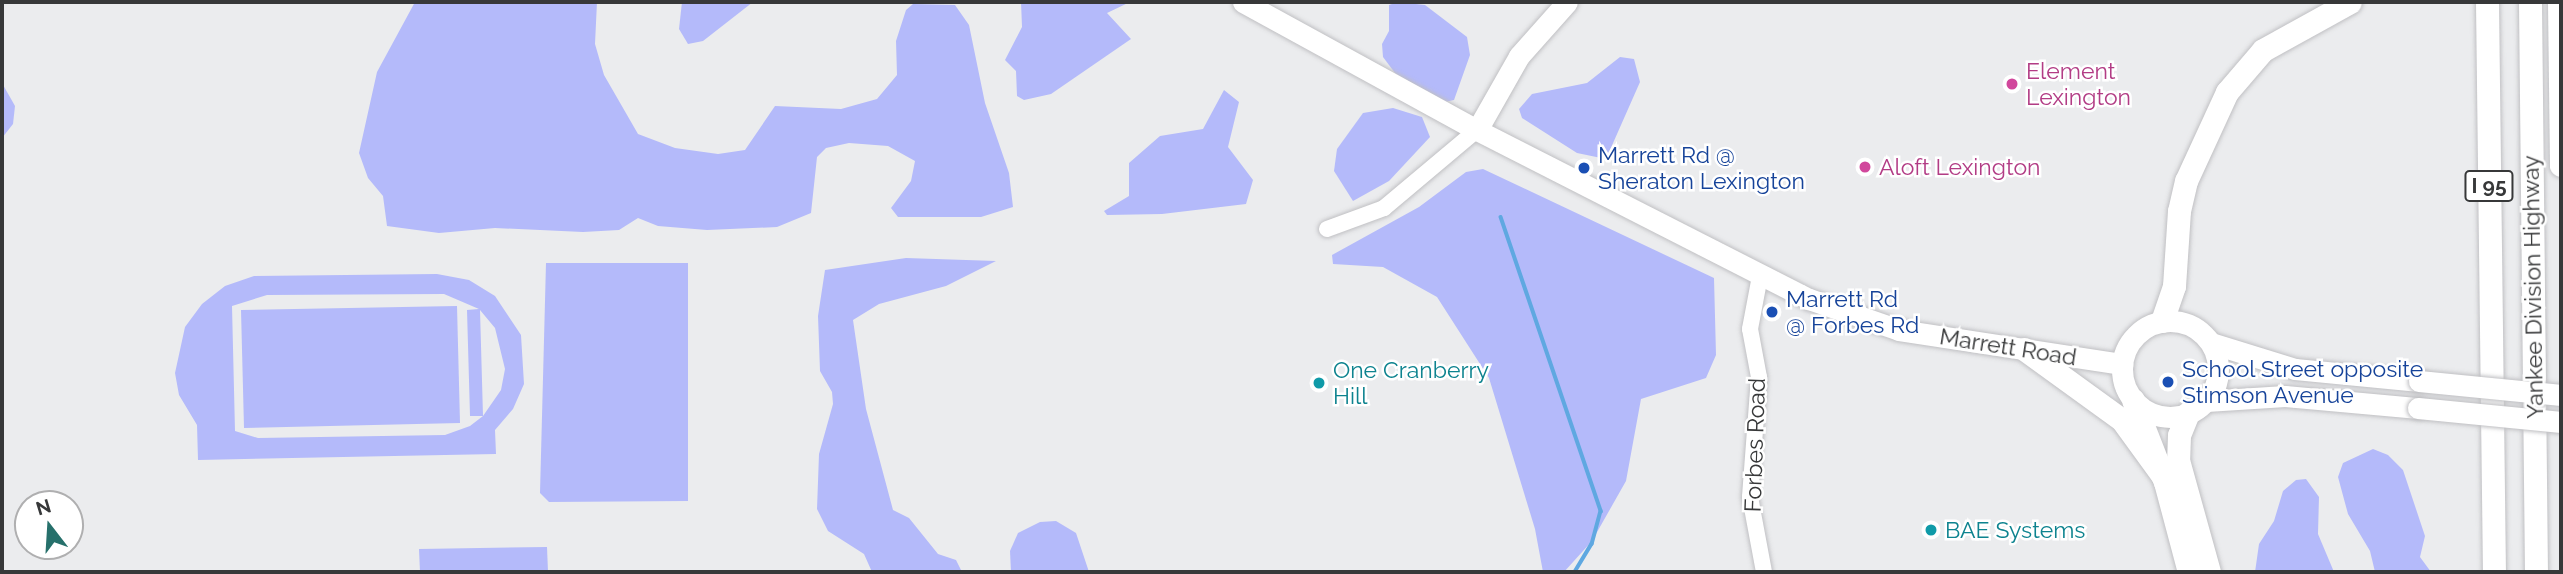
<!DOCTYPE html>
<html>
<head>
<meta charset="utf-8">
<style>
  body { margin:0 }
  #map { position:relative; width:2563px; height:574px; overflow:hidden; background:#ebecee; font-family:Raleway,sans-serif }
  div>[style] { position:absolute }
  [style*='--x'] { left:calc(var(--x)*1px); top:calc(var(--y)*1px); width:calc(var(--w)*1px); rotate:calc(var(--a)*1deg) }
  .green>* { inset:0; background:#b4bafa }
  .stream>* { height:3.5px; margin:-1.75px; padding:0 1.75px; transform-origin:1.75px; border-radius:1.75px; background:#5fa8e1 }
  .roads { filter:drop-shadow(0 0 2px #c0c0c3) drop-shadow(0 0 2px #c0c0c3) }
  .minor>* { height:16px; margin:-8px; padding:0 8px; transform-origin:8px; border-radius:8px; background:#fff }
  .major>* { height:21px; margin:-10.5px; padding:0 10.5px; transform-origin:10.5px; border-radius:10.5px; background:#fff }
  .major>.ring { margin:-10.5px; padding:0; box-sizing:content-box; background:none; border:21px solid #fff; border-radius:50% }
  .highway>* { height:23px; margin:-11.5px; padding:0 11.5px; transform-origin:11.5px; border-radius:11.5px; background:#fff }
  .bridges { filter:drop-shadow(0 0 2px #c0c0c3) drop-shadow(0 0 2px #c0c0c3) }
  .major-bridge>* { height:21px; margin:-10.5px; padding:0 10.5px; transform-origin:10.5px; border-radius:10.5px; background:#fff }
  .dots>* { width:19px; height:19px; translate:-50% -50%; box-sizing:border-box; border:4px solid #fff; border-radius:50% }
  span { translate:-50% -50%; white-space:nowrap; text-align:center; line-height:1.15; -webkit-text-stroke:5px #fff; paint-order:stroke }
  .shield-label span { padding:2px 5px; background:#fff; border:2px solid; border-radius:5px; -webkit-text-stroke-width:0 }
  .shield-label { font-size:21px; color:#373839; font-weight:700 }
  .hotel-label { font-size:23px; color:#b23c85 }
  .left { translate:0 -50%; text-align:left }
  .transit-label { font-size:23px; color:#164399 }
  .street-label { font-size:23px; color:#373839 }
  .culture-label { font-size:23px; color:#0d838f }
  .frame { position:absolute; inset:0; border:4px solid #373839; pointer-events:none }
  .north { position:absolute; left:14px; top:490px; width:70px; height:70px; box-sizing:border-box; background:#fff; border:2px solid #afafb0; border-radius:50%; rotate:343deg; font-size:19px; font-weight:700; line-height:28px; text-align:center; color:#373839 }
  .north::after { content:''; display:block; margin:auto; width:24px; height:32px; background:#26706b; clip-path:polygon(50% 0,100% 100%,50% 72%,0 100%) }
</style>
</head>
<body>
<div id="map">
  <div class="green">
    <i style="clip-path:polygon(415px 2px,597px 2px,595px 44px,604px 75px,638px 134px,675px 148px,718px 154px,745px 150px,775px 106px,841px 109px,877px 99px,897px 75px,896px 41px,906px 10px,913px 4px,955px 5px,969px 25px,985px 103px,1009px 173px,1013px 207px,981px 217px,898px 217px,891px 208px,911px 181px,915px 161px,888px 146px,849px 143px,826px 148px,817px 157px,811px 213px,777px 227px,707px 230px,658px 226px,638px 218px,619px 230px,583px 232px,495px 228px,439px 233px,387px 226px,383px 196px,368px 178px,359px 153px,377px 72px)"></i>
    <i style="clip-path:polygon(682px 2px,753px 2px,703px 41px,688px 44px,679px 29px)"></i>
    <i style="clip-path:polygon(1021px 2px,1130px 2px,1107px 13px,1131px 39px,1051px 94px,1024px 100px,1017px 96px,1016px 71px,1005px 60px,1022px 27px)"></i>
    <i style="clip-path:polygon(1398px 2px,1425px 5px,1467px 37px,1470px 55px,1454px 100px,1445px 102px,1421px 90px,1395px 73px,1383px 57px,1382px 44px,1389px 31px,1389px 5px)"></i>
    <i style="clip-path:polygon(1620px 57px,1634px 59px,1640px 82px,1606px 159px,1577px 153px,1522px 118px,1519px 109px,1532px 94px,1587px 83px)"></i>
    <i style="clip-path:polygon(2px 83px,15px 106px,13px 124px,2px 138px)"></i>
    <i style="clip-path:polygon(1224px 90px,1239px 102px,1228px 147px,1253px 180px,1246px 204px,1162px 214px,1107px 215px,1104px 211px,1129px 196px,1129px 163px,1160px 136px,1203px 129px)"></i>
    <i style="clip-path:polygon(1393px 108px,1422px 117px,1430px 137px,1389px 181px,1353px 201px,1334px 171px,1337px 149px,1363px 113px)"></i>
    <i style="clip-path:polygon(1483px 169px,1714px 278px,1716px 355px,1706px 378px,1641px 399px,1626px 481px,1592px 541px,1564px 572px,1543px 572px,1535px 529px,1489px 378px,1437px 297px,1383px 267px,1333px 264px,1332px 255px,1419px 207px,1466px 172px)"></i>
    <i style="clip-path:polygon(906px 258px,996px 261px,946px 286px,879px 304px,853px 320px,866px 409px,893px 510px,909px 518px,938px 554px,956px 560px,962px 572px,872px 572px,864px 554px,828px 531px,817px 509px,819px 454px,833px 404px,832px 392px,820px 371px,818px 316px,825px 270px)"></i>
    <i style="clip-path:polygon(546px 263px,688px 263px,688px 501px,549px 502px,540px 493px)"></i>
    <i style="clip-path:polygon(evenodd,437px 274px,469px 280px,495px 296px,521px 335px,524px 384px,513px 409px,495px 430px,496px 454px,198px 460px,197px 425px,179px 395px,175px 373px,185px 327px,202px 304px,225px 286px,254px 276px,437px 274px,444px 294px,479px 309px,467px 310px,470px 416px,483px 416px,470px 426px,445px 435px,258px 438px,235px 431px,232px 306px,267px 295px,444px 294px,437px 274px,480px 310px,495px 328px,505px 369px,501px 390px,483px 416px,480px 310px)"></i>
    <i style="clip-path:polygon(457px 306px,460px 423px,244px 428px,241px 310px)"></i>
    <i style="clip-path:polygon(2373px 449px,2388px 455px,2403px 470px,2425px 536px,2420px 557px,2431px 572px,2375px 572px,2370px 551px,2348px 514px,2338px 477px,2343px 463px)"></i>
    <i style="clip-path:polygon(2306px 479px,2319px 497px,2318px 534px,2334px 572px,2255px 572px,2259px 544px,2274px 521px,2283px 491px,2296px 480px)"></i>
    <i style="clip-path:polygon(1056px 521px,1076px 533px,1089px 572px,1011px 572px,1010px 551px,1018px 533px,1040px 522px)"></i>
    <i style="clip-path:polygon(547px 547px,548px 572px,420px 572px,419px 549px)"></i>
  </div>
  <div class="stream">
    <i style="--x:1501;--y:217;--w:311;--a:71.2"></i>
    <i style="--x:1601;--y:511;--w:34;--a:105"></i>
    <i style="--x:1592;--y:544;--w:33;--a:121"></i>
  </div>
  <div class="roads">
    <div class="minor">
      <i style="--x:1327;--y:229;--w:61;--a:-20.2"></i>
      <i style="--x:1384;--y:208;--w:121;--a:-40"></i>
      <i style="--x:1760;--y:276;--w:54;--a:100.7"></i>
      <i style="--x:1750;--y:329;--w:49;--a:79.4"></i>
      <i style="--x:1759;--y:377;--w:120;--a:94.3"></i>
      <i style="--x:1750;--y:497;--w:76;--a:79.4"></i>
    </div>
    <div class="major">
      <i style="--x:1243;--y:2;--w:267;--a:28.7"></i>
      <i style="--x:1477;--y:130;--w:373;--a:27"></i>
      <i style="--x:1809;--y:299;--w:95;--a:19"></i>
      <i style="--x:1899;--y:330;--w:226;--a:8.7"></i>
      <i style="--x:1477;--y:130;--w:85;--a:-60.4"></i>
      <i style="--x:1519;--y:56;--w:72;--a:-48.4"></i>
      <i class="ring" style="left:2122px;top:321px;width:75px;height:75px"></i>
      <i style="--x:2211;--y:343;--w:88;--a:17.2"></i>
      <i style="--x:2295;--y:369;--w:125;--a:5.5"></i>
      <i style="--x:2206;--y:401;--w:79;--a:-3.6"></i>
      <i style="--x:2285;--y:396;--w:134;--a:5.2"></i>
    </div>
    <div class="highway">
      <i style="--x:2487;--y:2;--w:570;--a:89.3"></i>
      <i style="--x:2530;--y:2;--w:570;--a:89.4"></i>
      <i style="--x:2559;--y:2;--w:163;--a:89.3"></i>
      <i style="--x:2162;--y:321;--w:37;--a:-71"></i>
      <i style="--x:2174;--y:286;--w:75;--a:-86.2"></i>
      <i style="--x:2179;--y:211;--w:31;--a:-77"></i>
      <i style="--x:2186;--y:181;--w:98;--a:-65.3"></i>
      <i style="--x:2227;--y:92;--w:55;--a:-49.4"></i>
      <i style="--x:2263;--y:50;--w:99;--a:-28.9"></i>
      <i style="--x:2024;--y:349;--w:121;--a:35.9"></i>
      <i style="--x:2122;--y:420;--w:68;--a:54"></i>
      <i style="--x:2133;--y:400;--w:88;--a:68.7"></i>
      <i style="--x:2165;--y:482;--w:93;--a:75.1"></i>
      <i style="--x:2188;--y:413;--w:24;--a:112"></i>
      <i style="--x:2179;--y:435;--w:25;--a:92"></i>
      <i style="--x:2178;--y:460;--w:116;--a:74.5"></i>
    </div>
  </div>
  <div class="bridges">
    <div class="major-bridge">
      <i style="--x:2419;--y:381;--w:143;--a:5.6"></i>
      <i style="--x:2418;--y:408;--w:144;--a:5.6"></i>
    </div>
  </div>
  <div class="dots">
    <i style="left:2012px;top:84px;background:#d1479c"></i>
    <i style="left:1865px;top:167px;background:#d1479c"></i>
    <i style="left:1584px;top:168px;background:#1a4fb4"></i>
    <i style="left:1772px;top:312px;background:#1a4fb4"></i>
    <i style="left:2168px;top:382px;background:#1a4fb4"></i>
    <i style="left:1319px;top:383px;background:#0f9aa8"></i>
    <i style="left:1931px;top:530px;background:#0f9aa8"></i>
  </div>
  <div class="shield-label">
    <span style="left:2489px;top:186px">I 95</span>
  </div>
  <div class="hotel-label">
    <span class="left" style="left:2026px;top:84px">Element<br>Lexington</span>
    <span class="left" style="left:1879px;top:167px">Aloft Lexington</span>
  </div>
  <div class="transit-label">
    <span class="left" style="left:1598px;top:168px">Marrett Rd @<br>Sheraton Lexington</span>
    <span class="left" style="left:1786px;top:312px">Marrett Rd<br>@ Forbes Rd</span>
    <span class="left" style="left:2182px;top:382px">School Street opposite<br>Stimson Avenue</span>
  </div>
  <div class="street-label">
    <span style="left:2533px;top:287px;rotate:-91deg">Yankee Division Highway</span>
    <span style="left:2008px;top:347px;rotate:9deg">Marrett Road</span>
    <span style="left:1755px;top:445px;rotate:-88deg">Forbes Road</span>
  </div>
  <div class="culture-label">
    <span class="left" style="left:1333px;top:383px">One Cranberry<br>Hill</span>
    <span class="left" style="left:1945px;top:530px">BAE Systems</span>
  </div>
  <div class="frame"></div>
  <div class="north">N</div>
</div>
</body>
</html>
